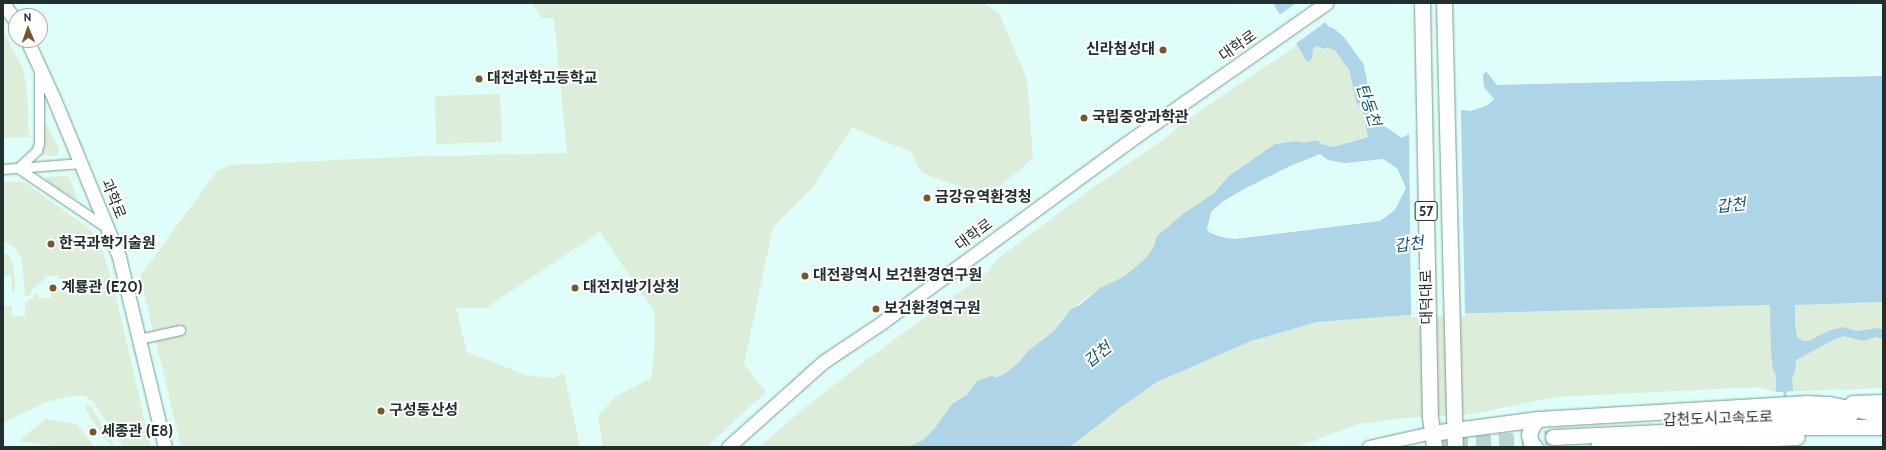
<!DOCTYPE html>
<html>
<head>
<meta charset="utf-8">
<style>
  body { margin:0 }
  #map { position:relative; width:1886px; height:450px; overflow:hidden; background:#dffef9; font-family:Cabin,"Noto Sans KR",sans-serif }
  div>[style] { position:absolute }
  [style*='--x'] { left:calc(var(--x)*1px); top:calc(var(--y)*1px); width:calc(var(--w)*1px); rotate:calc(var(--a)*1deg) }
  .green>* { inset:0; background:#dcedd9 }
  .water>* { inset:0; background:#aed4e7 }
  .pier>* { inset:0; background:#dffef9 }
  .stream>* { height:2.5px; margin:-1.25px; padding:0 1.25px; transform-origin:1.25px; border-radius:1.25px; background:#aed4e7 }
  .river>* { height:15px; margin:-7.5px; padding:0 7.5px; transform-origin:7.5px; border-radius:7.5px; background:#aed4e7 }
  .trunk-tunnel>* { height:15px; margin-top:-7.5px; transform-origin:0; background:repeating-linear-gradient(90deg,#b9d5d0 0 15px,transparent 0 23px) }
  .roads { filter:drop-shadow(0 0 1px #769a95) drop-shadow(0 0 1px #769a95) }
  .minor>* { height:9px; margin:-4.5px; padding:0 4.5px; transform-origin:4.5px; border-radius:4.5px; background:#fff }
  .tertiary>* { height:12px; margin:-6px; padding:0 6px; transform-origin:6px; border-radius:6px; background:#fff }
  .secondary>* { height:13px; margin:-6.5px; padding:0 6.5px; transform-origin:6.5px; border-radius:6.5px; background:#fff }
  .primary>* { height:15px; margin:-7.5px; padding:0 7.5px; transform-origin:7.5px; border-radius:7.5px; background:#fff }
  .trunk>* { height:15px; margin:-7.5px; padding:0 7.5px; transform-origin:7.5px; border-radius:7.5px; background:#fff }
  .dots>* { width:11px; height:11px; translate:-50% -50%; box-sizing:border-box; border:2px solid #fff; border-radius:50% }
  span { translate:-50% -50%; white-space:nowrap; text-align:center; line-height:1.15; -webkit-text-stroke:4px #fff; paint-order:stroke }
  .shield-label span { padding:1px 3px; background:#fff; border:1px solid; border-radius:3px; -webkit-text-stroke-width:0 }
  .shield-label { font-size:14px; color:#21302e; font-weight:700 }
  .street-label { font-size:15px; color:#21302e }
  .poi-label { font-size:15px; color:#21302e; font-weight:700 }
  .right { translate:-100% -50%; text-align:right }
  .left { translate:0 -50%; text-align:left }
  .water-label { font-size:16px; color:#155874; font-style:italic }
  .frame { position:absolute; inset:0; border:4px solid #21302e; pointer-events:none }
  .north { position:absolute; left:8px; top:8px; width:40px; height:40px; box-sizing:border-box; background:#fff; border:1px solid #a6acab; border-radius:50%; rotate:358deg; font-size:11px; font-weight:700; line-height:16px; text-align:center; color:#21302e }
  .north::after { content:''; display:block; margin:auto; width:14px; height:18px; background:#77582d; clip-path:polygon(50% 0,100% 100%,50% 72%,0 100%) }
</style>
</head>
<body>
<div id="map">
  <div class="green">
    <i style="clip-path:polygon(532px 3px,983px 3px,999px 13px,1027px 79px,1033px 158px,998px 188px,972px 191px,922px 173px,910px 151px,883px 141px,852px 127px,813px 187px,773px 227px,744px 364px,766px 392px,707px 447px,603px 447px,598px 416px,615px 397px,651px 378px,654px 354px,655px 313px,600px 232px,486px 308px,456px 308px,467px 352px,526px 375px,553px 378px,564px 373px,580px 447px,181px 447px,140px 276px,218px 170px,231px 165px,400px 157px,567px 153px,554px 18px,542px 18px)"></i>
    <i style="clip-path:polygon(3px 31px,23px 69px,27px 89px,29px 137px,3px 138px)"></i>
    <i style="clip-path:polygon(1297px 45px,1307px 62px,1313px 49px,1317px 46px,1324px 49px,1328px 47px,1333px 50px,1340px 49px,1349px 62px,1356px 81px,1359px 103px,1363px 111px,1368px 136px,1333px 147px,1321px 144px,1316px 140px,1304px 143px,1296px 141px,1275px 144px,1229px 176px,1214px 193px,1183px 214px,1155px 245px,1146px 258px,1125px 276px,1100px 288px,1071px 309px,1053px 332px,1028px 351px,1020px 361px,1006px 373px,977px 381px,967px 395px,953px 403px,934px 429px,923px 440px,915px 445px,908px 447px,759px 447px,803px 409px,869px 358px,990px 270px,997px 259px,1090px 190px,1167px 137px,1187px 120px)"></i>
    <i style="clip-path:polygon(500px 94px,502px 142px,436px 144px,435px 96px)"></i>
    <i style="clip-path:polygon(45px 126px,48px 127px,59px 149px,59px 152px,56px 156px,42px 155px)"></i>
    <i style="clip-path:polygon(66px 176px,70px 179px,78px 200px,46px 181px,48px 177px)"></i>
    <i style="clip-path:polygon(3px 182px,24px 182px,86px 226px,95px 235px,103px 252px,114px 288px,151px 447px,123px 447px,93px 401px,84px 396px,72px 396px,46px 402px,3px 423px,3px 307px,12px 306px,12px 317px,25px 316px,25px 303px,34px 297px,34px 294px,39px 294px,39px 298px,51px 298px,51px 291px,68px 290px,68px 279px,58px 279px,58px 276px,46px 276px,46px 279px,43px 279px,43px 283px,39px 283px,39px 285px,32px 289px,31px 294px,25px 297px,22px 259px,13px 246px,3px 241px)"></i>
    <i style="clip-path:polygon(3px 253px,8px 255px,14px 265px,15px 290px,12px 293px,11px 276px,4px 276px)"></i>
    <i style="clip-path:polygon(1883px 302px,1883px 388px,1776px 392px,1758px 387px,1555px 397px,1472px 414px,1404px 418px,1359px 424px,1296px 447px,1070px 447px,1121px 406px,1157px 382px,1251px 341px,1317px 322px,1408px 315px)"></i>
    <i style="clip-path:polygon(86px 405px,92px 408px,115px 447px,112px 447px,86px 411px)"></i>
    <i style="clip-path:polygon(46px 419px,77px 424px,93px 445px,90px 447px,56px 447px,21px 441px,22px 438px)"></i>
  </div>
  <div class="water">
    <i style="clip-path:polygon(1273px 3px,1307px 3px,1329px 27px,1341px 35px,1347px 44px,1340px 49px,1333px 50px,1328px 47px,1324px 49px,1317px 46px,1313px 49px,1312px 59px,1307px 62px)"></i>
    <i style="clip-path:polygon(evenodd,1486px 71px,1497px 85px,1883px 76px,1883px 302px,1795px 305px,1795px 324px,1797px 337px,1803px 341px,1809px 341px,1828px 331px,1843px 327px,1856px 331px,1879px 328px,1883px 330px,1883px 339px,1876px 337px,1862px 341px,1845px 336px,1835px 339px,1796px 360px,1795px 373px,1792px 377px,1793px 391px,1776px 392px,1776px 375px,1773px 370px,1771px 351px,1770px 305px,1408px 315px,1317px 322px,1251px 341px,1157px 382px,1121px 407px,1070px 447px,908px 447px,923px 440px,934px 429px,953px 403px,967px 395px,977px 381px,991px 376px,997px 377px,1006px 373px,1020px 361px,1028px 351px,1053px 332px,1071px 309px,1080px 305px,1100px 288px,1125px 276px,1146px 258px,1155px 245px,1156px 237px,1183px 214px,1214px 193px,1229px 176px,1275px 144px,1296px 141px,1304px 143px,1317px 140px,1321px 144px,1333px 147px,1368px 137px,1363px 111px,1359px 103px,1356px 81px,1362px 80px,1373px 109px,1384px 126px,1402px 138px,1432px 121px,1463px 110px,1471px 111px,1488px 105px,1494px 99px,1484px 87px,1483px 75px,1486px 71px,1320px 154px,1328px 160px,1345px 163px,1383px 159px,1397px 168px,1406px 188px,1395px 210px,1380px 221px,1235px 239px,1221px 237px,1210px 233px,1207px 229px,1211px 212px,1222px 202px,1242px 190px,1290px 166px,1320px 154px)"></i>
  </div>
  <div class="pier">
    <i style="clip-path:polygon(1296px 3px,1310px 3px,1327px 21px,1294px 45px,1278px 16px)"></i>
    <i style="clip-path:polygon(1461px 109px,1465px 316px,1411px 317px,1409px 131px,1431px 119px)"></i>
  </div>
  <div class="stream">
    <i style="--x:1785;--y:388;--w:10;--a:90"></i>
  </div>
  <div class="river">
    <i style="--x:1329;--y:34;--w:12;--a:42"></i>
    <i style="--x:1338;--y:42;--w:31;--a:54"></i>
    <i style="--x:1356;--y:67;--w:33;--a:78"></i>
  </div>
  <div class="trunk-tunnel">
    <i style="--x:1440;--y:447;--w:13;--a:-13"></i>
    <i style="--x:1453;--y:444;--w:100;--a:-4"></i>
  </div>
  <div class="roads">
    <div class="minor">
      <i style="--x:18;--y:168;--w:26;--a:-43"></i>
      <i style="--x:37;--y:150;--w:7;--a:-74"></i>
      <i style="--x:39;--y:143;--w:73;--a:-90"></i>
      <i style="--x:18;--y:168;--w:107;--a:34"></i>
      <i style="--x:3;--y:169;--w:79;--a:-4.3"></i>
      <i style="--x:139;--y:339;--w:42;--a:-12.4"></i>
    </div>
    <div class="tertiary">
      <i style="--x:1369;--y:447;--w:65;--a:-12.5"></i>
    </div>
    <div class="secondary">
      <i style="--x:3;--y:3;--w:23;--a:56"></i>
      <i style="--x:27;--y:40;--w:65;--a:65.4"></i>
      <i style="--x:54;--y:99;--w:171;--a:67.6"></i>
      <i style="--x:119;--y:257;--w:195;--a:76.4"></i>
      <i style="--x:728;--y:447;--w:127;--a:-41.8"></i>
      <i style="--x:823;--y:362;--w:73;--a:-33.9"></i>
      <i style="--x:884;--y:321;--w:299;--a:-36.3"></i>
      <i style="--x:1125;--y:144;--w:246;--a:-35"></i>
    </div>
    <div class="primary">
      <i style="--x:1422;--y:3;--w:414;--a:88.9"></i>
      <i style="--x:1430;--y:417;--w:30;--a:82"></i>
      <i style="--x:1444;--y:3;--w:444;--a:88.6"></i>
    </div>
    <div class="trunk">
      <i style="--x:1852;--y:403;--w:31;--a:-2"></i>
      <i style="--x:1690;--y:420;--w:160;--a:-1.8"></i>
      <i style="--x:1432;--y:433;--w:107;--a:-7.5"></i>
      <i style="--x:1538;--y:419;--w:269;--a:-3.4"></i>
      <i style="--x:1807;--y:403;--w:22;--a:3"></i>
      <i style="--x:1829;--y:404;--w:50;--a:11.5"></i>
      <i style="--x:1553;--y:437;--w:215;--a:-2.7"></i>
      <i style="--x:1768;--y:427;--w:115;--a:0"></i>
      <i style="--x:1535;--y:447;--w:6;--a:-135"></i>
      <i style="--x:1531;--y:443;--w:9;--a:-103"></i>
      <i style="--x:1529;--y:434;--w:9;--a:-69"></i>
      <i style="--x:1532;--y:426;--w:9;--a:-49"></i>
      <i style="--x:1598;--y:447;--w:199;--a:-2.9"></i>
    </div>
  </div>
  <div class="dots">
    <i style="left:1163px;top:50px;background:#77582d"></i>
    <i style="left:479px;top:79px;background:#77582d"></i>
    <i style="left:1084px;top:118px;background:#77582d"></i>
    <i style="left:927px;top:198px;background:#77582d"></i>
    <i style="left:51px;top:244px;background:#77582d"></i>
    <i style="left:805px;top:276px;background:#77582d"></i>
    <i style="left:53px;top:288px;background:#77582d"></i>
    <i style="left:575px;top:288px;background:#77582d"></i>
    <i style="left:876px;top:309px;background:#77582d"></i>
    <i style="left:381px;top:411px;background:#77582d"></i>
    <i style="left:93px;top:432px;background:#77582d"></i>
  </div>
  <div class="shield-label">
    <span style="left:1426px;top:211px">57</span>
  </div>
  <div class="street-label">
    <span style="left:1238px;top:46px;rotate:-35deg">대학로</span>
    <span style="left:113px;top:199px;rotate:68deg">과학로</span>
    <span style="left:974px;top:235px;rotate:-36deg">대학로</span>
    <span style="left:1427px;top:297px;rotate:-91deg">대덕대로</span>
    <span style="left:1718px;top:419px;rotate:-2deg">갑천도시고속도로</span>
  </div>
  <div class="poi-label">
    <span class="right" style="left:1155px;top:50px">신라첨성대</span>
    <span class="left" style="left:487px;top:79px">대전과학고등학교</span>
    <span class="left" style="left:1092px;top:118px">국립중앙과학관</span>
    <span class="left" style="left:935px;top:198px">금강유역환경청</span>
    <span class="left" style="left:59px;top:244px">한국과학기술원</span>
    <span class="left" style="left:813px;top:276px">대전광역시 보건환경연구원</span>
    <span class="left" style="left:61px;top:288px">계룡관 (E20)</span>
    <span class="left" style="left:583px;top:288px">대전지방기상청</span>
    <span class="left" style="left:884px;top:309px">보건환경연구원</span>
    <span class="left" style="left:389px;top:411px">구성동산성</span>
    <span class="left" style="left:101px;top:432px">세종관 (E8)</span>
  </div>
  <div class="water-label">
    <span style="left:1368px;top:105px;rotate:71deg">탄동천</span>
    <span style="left:1731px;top:206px;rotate:-6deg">갑천</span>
    <span style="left:1409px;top:245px;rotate:-8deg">갑천</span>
    <span style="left:1098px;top:355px;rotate:-39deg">갑천</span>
  </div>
  <div class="frame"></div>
  <div class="north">N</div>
</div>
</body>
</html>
